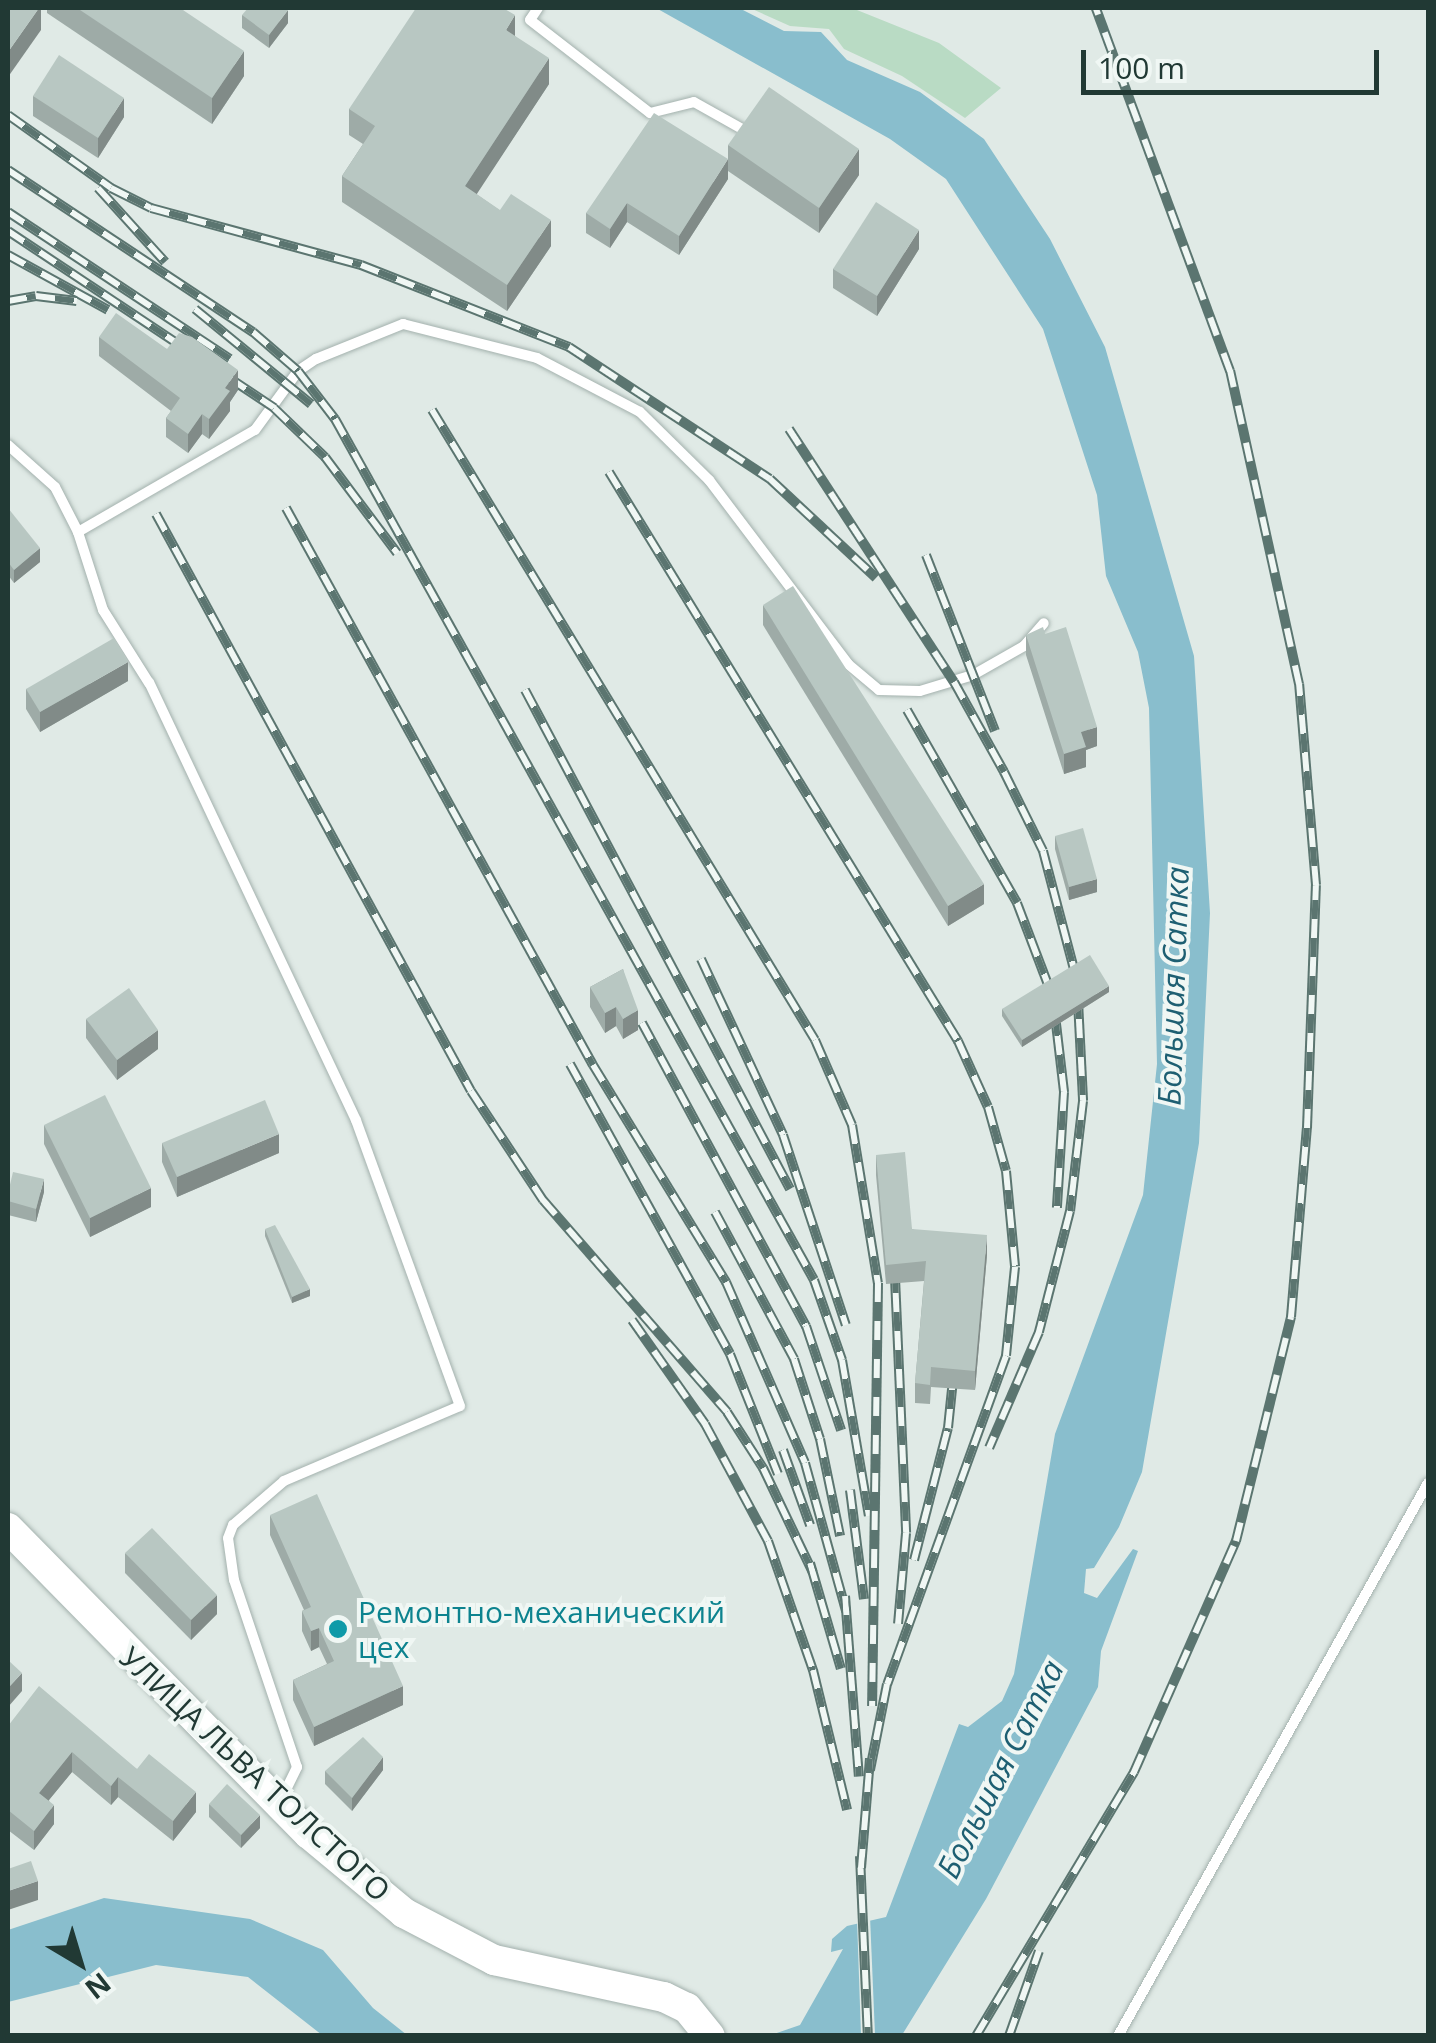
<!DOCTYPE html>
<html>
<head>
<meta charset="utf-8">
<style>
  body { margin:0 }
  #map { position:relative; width:1436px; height:2043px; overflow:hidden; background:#e0eae6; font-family:"Open Sans",sans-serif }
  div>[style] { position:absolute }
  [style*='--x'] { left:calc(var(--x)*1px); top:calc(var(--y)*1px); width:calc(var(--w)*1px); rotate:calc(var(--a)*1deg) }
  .green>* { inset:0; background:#b9dbc4 }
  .water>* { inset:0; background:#89becd }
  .pier>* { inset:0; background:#e0eae6 }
  .roads { filter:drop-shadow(0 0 2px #a3b1ad) drop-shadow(0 0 2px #a3b1ad) }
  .lane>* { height:10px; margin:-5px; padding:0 5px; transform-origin:5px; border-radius:5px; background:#fff }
  .secondary>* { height:30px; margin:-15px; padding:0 15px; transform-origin:15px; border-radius:15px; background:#fff }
  .rail>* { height:10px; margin-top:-5px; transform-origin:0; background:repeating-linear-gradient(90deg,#f0f7f4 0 19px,#5b7570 0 38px); box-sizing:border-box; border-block:2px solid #5b7570 }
  .wall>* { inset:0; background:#9eaba7 }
  .shaded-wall>* { inset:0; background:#818b88 }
  .building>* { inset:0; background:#b8c7c2 }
  .dots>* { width:28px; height:28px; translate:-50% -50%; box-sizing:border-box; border:5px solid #f0f7f4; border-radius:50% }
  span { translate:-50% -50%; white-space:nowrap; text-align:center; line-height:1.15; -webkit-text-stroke:8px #f0f7f4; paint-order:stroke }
  .culture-label { font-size:30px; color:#0d838f }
  .left { translate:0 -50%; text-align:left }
  .street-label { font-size:30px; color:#213934 }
  .water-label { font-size:32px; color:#1e5f72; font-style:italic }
  .frame { position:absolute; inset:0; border:10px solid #213934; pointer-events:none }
  .north { position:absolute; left:30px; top:1913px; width:100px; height:100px; -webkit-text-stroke:8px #f0f7f4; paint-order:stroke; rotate:142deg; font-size:28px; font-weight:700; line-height:40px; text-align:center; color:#213934 }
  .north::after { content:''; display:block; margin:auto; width:35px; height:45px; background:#213934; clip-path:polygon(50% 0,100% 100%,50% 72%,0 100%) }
  .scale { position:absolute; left:1081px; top:50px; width:298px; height:45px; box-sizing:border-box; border:5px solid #213934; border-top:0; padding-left:12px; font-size:30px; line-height:35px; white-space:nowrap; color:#213934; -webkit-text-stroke:8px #f0f7f4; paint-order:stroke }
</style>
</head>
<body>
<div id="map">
  <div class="green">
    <i style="clip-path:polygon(750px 8px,852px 8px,939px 43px,1001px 88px,965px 118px,902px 76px,844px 49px,829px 29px,790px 26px)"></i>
  </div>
  <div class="water">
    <i style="clip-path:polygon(656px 8px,739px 8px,784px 31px,821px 32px,847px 60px,920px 92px,984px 139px,1050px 239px,1105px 347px,1194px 656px,1210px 913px,1199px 1143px,1142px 1472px,1119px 1527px,1094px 1568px,1086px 1569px,1084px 1593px,1097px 1598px,1133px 1549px,1138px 1551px,1101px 1651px,1098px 1687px,986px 1899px,902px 2035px,771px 2035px,800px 2025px,843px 1949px,831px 1952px,832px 1939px,847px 1926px,886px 1917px,959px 1724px,968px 1727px,1002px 1701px,1014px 1674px,1055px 1434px,1143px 1195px,1157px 1064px,1149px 708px,1138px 652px,1106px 576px,1097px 495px,1043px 329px,946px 179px,890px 139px)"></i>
    <i style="clip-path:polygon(104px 1898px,250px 1919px,323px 1950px,373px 2008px,407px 2035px,322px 2035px,248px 1977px,156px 1965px,8px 2002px,8px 1930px)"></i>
  </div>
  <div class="pier">
    <i style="clip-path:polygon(870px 1916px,875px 2035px,861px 2035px,857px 1919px)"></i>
  </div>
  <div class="roads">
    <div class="lane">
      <i style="--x:538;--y:8;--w:14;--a:124"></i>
      <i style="--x:530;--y:20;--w:152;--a:37.8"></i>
      <i style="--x:650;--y:113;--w:45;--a:-14"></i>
      <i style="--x:694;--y:102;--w:57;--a:29.2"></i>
      <i style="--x:8;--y:445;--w:63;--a:41.8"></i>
      <i style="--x:55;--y:487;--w:51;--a:62.9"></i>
      <i style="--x:280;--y:1802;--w:39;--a:-64"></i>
      <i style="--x:297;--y:1767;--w:197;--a:-108.6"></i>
      <i style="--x:234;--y:1580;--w:42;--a:-98.1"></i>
      <i style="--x:228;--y:1538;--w:14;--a:-69"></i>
      <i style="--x:233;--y:1525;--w:67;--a:-40.8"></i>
      <i style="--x:284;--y:1481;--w:191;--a:-23.1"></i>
      <i style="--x:460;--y:1406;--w:304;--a:-110"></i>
      <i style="--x:356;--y:1120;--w:484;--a:-115.3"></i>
      <i style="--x:149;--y:683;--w:86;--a:-122.2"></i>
      <i style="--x:103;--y:610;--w:82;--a:-107.8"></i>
      <i style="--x:78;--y:532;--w:204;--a:-30"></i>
      <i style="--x:255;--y:430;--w:73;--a:-53.9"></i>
      <i style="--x:298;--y:371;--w:22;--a:-34"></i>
      <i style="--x:316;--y:359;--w:94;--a:-21.9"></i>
      <i style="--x:403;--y:324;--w:138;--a:14.2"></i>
      <i style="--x:537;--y:358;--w:116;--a:27.7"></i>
      <i style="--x:640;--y:412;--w:97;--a:44.6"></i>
      <i style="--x:709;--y:480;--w:231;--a:52.9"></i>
      <i style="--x:848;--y:664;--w:40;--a:40"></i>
      <i style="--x:879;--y:690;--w:41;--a:1.4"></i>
      <i style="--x:920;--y:691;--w:55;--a:-16.8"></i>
      <i style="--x:973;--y:675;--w:59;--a:-29.6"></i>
      <i style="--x:1024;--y:646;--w:30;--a:-49"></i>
      <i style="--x:1118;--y:2036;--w:634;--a:-60.73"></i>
    </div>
    <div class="secondary">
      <i style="--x:8;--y:1528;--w:429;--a:45.5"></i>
      <i style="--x:309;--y:1834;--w:124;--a:39.7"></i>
      <i style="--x:404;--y:1913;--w:102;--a:27.6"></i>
      <i style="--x:494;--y:1960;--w:174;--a:12.3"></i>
      <i style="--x:664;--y:1997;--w:25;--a:26"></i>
      <i style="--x:687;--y:2008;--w:36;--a:51"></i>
    </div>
  </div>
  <div class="rail">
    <i style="--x:8;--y:115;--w:126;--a:35.3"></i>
    <i style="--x:111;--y:188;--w:45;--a:26.6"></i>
    <i style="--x:151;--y:208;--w:218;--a:15.2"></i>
    <i style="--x:361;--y:265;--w:224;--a:21.5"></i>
    <i style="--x:569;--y:347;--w:240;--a:33.3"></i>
    <i style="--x:770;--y:479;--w:145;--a:43"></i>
    <i style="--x:8;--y:170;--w:294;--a:33.5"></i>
    <i style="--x:253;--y:332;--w:60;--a:40.9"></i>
    <i style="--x:298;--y:371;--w:61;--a:52.4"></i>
    <i style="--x:335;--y:419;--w:985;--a:60.91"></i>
    <i style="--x:814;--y:1280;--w:85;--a:70.7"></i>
    <i style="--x:842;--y:1360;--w:158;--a:80.2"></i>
    <i style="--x:98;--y:188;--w:100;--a:47.8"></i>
    <i style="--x:8;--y:212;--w:266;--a:33.5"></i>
    <i style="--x:8;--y:231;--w:320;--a:33.6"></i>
    <i style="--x:274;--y:408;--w:71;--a:43.9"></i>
    <i style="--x:325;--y:457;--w:120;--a:53.1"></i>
    <i style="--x:8;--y:255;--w:114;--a:28.8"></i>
    <i style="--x:8;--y:301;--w:28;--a:-10"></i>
    <i style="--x:36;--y:296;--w:41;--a:7"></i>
    <i style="--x:195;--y:309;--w:150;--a:39.3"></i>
    <i style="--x:432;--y:410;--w:737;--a:58.7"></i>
    <i style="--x:815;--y:1040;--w:93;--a:66.5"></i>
    <i style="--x:852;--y:1125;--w:160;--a:80.7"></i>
    <i style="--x:878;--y:1283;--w:423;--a:90.8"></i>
    <i style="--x:789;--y:429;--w:302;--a:56.9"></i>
    <i style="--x:954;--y:682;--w:103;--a:60.9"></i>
    <i style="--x:1004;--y:772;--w:88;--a:63.7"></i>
    <i style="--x:1043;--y:851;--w:134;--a:75.3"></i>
    <i style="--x:1077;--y:981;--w:120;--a:87.1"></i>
    <i style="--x:1083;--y:1101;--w:111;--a:96.7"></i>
    <i style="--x:1070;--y:1211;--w:125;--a:104.4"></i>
    <i style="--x:1039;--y:1332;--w:126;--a:113.3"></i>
    <i style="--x:609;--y:472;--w:668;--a:58.48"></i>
    <i style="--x:958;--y:1041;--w:72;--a:65.6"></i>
    <i style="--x:988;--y:1107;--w:66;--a:74.3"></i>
    <i style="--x:1006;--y:1171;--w:96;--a:84.6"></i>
    <i style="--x:1015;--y:1267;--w:89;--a:95.8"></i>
    <i style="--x:1006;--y:1356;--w:349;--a:109.9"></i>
    <i style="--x:887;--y:1684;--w:88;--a:101.2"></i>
    <i style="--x:286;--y:508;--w:636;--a:61.14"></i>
    <i style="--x:593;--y:1065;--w:255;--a:58.5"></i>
    <i style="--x:726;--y:1282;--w:197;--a:66.4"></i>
    <i style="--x:805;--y:1463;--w:154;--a:74.5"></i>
    <i style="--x:156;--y:514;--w:657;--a:61.37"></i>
    <i style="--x:471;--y:1091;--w:131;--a:56.6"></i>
    <i style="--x:543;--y:1200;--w:281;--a:49"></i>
    <i style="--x:727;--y:1412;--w:67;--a:57.3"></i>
    <i style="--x:763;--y:1468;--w:116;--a:64.5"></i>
    <i style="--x:926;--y:555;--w:189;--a:68.6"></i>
    <i style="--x:525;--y:690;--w:565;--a:62.03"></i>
    <i style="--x:907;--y:710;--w:222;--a:60.3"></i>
    <i style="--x:1017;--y:903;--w:102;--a:69.2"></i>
    <i style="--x:1053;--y:998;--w:95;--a:83.3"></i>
    <i style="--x:1064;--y:1092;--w:116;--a:93.5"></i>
    <i style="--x:701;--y:959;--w:194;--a:65"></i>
    <i style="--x:783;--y:1135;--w:200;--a:71.7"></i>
    <i style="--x:642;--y:1023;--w:345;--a:61.6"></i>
    <i style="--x:806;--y:1326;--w:110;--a:71.4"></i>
    <i style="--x:570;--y:1064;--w:331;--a:61.1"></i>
    <i style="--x:730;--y:1354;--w:129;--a:68.2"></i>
    <i style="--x:715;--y:1212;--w:167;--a:61.7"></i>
    <i style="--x:794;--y:1359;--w:84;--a:72"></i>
    <i style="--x:820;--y:1439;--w:99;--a:78.3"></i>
    <i style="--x:894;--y:1255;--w:278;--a:87.5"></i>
    <i style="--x:906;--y:1533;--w:91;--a:95"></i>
    <i style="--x:632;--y:1320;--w:127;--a:54.9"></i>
    <i style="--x:705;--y:1424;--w:133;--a:61.7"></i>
    <i style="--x:768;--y:1541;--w:137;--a:70.8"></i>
    <i style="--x:813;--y:1670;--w:144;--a:76.3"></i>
    <i style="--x:783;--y:1450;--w:80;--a:70.2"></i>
    <i style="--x:850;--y:1490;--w:110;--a:82.7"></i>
    <i style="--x:914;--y:1560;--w:136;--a:-75.6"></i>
    <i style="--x:948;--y:1428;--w:68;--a:-84.1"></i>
    <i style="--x:810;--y:1563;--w:110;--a:73.7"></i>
    <i style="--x:845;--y:1596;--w:181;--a:85.6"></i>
    <i style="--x:860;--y:1856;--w:180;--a:87.5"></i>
    <i style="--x:861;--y:1868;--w:110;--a:-85.3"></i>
    <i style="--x:976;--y:2036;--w:308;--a:-59.1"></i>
    <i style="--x:1134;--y:1772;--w:253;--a:-66.2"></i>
    <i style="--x:1236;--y:1541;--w:231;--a:-76.2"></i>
    <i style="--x:1291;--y:1317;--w:190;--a:-85.2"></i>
    <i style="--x:1307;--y:1128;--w:243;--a:-87.9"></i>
    <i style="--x:1316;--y:885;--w:202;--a:-94.8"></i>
    <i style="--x:1299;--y:684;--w:321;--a:-102.4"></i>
    <i style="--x:1230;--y:371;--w:387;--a:-110.3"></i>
    <i style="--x:1009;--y:2036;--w:90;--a:-70.6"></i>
  </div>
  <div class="wall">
    <i style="clip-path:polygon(47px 8px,180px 8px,244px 76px,212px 124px,47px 13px)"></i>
    <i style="clip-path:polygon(242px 15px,288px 23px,269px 48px,242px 28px)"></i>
    <i style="clip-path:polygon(515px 36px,549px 84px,476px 194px,551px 246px,507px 311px,342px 202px,342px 176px,363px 144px,349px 135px,349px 109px)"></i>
    <i style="clip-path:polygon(33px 96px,124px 117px,98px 158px,33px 116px)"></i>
    <i style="clip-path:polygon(728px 145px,859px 175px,819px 233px,728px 171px)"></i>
    <i style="clip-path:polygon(728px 179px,679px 255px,627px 222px,610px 248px,586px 233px,586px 213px)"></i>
    <i style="clip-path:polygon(919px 249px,877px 316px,833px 288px,833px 269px)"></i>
    <i style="clip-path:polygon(99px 337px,167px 349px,238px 390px,230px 402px,230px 411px,209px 439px,202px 434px,188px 453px,166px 437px,166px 418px,171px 411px,99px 356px)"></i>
    <i style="clip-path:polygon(8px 508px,40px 562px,14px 583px,8px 575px)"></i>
    <i style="clip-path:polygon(763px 605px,984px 904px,948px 926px,763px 625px)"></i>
    <i style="clip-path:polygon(1045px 634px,1097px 746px,1086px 750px,1086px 767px,1064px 774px,1026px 655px,1026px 635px)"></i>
    <i style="clip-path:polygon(128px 681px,40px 732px,26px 709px,26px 689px)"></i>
    <i style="clip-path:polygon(1055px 836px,1097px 892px,1069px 900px,1055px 849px)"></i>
    <i style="clip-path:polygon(623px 969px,638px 1030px,623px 1039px,616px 1026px,605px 1033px,590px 1007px,590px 987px)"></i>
    <i style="clip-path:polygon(1109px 992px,1022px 1047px,1002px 1016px,1002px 1009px)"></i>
    <i style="clip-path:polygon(86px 1019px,158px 1049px,117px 1080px,86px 1038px)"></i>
    <i style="clip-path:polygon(44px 1125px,151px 1207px,90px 1237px,44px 1144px)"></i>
    <i style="clip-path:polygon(162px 1143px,279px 1153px,177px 1197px,162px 1162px)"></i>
    <i style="clip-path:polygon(876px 1155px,912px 1229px,987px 1255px,975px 1390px,931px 1387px,930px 1404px,915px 1403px,915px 1383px,924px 1281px,886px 1284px,876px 1175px)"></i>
    <i style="clip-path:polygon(44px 1192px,36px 1222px,8px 1215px,8px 1193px)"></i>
    <i style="clip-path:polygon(265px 1229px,310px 1296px,292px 1303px,265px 1236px)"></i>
    <i style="clip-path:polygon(270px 1515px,403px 1705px,314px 1746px,293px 1700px,293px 1680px,327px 1664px,319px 1647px,311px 1651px,302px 1631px,302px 1611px,304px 1610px,270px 1535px)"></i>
    <i style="clip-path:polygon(125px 1553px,217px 1614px,191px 1640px,125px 1573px)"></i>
    <i style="clip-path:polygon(8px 1726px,137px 1769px,196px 1812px,173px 1841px,118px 1797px,111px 1805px,72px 1772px,49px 1800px,54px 1824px,34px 1850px,8px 1830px)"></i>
    <i style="clip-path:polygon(383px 1770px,352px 1811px,325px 1784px,325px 1771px)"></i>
    <i style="clip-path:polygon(209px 1804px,260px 1828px,241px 1848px,209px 1817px)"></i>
  </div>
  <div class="shaded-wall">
    <i style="clip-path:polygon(39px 8px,41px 8px,41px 30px,8px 77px,8px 52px)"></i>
    <i style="clip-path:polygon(288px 10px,288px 23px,269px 48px,269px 35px)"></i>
    <i style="clip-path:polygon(515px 15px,515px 41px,506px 30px)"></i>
    <i style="clip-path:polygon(244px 51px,244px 76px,212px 124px,212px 98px)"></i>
    <i style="clip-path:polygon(549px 58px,549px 84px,465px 212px,465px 186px)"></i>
    <i style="clip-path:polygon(124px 98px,124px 117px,98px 158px,98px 138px)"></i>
    <i style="clip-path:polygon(859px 149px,859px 175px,819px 233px,819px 208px)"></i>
    <i style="clip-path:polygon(728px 159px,728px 179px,679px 255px,679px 236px)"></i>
    <i style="clip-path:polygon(627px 203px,627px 222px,610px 248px,610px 229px)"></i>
    <i style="clip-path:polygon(551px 220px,551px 246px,507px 311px,507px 285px)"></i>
    <i style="clip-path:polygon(919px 230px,919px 249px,877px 316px,877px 296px)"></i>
    <i style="clip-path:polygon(238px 370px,238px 390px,230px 402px,230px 411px,209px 439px,209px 419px,225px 388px)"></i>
    <i style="clip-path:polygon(202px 414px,202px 434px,188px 453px,188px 434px)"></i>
    <i style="clip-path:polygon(40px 548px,40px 562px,14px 583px,14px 570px)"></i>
    <i style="clip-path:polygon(128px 662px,128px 681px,40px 732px,40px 712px)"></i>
    <i style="clip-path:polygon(1097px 727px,1097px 746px,1086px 750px,1086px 767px,1064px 774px,1064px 754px,1081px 732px)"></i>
    <i style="clip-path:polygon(1097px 879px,1097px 892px,1069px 900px,1069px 887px)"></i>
    <i style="clip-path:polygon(984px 884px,984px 904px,948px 926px,948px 906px)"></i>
    <i style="clip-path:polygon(1109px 986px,1109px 992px,1022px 1047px,1022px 1040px)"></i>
    <i style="clip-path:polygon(616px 1007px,616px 1026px,605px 1033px,605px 1013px)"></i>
    <i style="clip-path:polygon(638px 1010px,638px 1030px,623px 1039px,623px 1019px)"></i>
    <i style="clip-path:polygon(158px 1030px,158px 1049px,117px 1080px,117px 1060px)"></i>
    <i style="clip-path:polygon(279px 1134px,279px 1153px,177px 1197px,177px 1177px)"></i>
    <i style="clip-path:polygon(44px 1179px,44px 1192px,36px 1222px,36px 1209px)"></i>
    <i style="clip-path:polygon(151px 1188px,151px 1207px,90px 1237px,90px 1218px)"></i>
    <i style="clip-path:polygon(987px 1235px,987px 1255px,975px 1390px,975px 1371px)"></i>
    <i style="clip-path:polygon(310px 1289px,310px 1296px,292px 1303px,292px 1297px)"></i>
    <i style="clip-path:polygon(217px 1595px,217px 1614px,191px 1640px,191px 1620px)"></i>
    <i style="clip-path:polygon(319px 1628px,319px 1647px,311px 1651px,311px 1631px)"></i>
    <i style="clip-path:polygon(22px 1673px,22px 1691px,8px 1707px,8px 1688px)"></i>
    <i style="clip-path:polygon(403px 1686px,403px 1705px,314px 1746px,314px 1727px)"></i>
    <i style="clip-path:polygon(72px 1752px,72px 1772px,39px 1812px,39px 1793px)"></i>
    <i style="clip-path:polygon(383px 1757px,383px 1770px,352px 1811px,352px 1798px)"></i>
    <i style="clip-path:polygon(118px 1777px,118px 1797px,111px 1805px,111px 1786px)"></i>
    <i style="clip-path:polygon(196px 1792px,196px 1812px,173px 1841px,173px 1821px)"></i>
    <i style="clip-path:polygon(54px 1805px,54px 1824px,34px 1850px,34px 1831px)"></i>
    <i style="clip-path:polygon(260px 1815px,260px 1828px,241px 1848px,241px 1835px)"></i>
    <i style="clip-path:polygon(38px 1881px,38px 1900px,8px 1910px,8px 1891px)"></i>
  </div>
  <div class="building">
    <i style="clip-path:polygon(8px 8px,39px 8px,8px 52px)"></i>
    <i style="clip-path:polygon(77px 8px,180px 8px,244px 51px,212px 98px)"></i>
    <i style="clip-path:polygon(248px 8px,285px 8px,288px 10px,269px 35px,242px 15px)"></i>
    <i style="clip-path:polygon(416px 8px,503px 8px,515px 15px,506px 30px,549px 58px,465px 186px,500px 210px,511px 194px,551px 220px,507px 285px,342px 176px,375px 126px,349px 109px)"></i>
    <i style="clip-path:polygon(59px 55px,124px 98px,98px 138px,33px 96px)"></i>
    <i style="clip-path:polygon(769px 87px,859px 149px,819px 208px,728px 145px)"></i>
    <i style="clip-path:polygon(654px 113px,728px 159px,679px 236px,627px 203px,610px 229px,586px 213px)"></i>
    <i style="clip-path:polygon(876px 202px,919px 230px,877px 296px,833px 269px)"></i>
    <i style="clip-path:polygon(116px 313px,167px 349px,179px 333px,192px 337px,238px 370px,225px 388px,230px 391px,209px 419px,202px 414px,188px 434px,166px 418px,180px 398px,99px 337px)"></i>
    <i style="clip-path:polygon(8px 508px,40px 548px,14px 570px,8px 562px)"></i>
    <i style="clip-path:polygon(793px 586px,984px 884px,948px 906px,763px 605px)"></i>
    <i style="clip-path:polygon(1043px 627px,1045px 634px,1066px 627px,1097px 727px,1081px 732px,1086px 747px,1064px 754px,1026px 635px)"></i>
    <i style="clip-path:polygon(114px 638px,128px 662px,40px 712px,26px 689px)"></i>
    <i style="clip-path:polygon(1083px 828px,1097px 879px,1069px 887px,1055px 836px)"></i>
    <i style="clip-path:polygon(1090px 955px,1109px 986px,1022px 1040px,1002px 1009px)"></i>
    <i style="clip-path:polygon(623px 969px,638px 1010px,623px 1019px,616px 1007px,605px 1013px,590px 987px)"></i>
    <i style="clip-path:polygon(129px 988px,158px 1030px,117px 1060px,86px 1019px)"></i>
    <i style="clip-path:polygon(105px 1095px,151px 1188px,90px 1218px,44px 1125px)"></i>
    <i style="clip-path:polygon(265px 1100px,279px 1134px,177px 1177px,162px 1143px)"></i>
    <i style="clip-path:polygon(905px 1152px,912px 1229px,987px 1235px,975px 1371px,931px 1367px,930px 1385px,915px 1383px,926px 1261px,886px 1265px,876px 1155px)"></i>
    <i style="clip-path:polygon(13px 1172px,44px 1179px,36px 1209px,8px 1201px,8px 1193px)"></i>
    <i style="clip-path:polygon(275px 1225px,310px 1289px,292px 1297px,265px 1229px)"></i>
    <i style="clip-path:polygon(317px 1494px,403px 1686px,314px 1727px,293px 1680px,334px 1661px,319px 1628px,311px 1631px,302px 1611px,311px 1607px,270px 1515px)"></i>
    <i style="clip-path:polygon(152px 1528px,217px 1595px,191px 1620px,125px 1553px)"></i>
    <i style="clip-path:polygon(8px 1660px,22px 1673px,8px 1688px)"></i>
    <i style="clip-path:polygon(39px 1686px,137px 1769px,149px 1754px,196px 1792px,173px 1821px,118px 1777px,111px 1786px,72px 1752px,39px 1793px,54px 1805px,34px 1831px,8px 1810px,8px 1726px)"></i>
    <i style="clip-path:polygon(363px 1737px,383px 1757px,352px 1798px,325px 1771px)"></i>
    <i style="clip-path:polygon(227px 1784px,260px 1815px,241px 1835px,209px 1804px)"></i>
    <i style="clip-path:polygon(31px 1861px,38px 1881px,8px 1891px,8px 1869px)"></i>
  </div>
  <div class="dots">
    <i style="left:338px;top:1629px;background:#0f9aa8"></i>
  </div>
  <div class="culture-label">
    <span class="left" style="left:358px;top:1629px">Ремонтно-механический<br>цех</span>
  </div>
  <div class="street-label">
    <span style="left:255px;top:1774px;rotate:43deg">УЛИЦА ЛЬВА ТОЛСТОГО</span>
  </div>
  <div class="water-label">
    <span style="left:1173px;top:986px;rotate:-88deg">Большая Сатка</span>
    <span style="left:1000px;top:1769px;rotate:-63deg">Большая Сатка</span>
  </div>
  <div class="frame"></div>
  <div class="north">N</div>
  <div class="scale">100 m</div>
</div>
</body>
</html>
